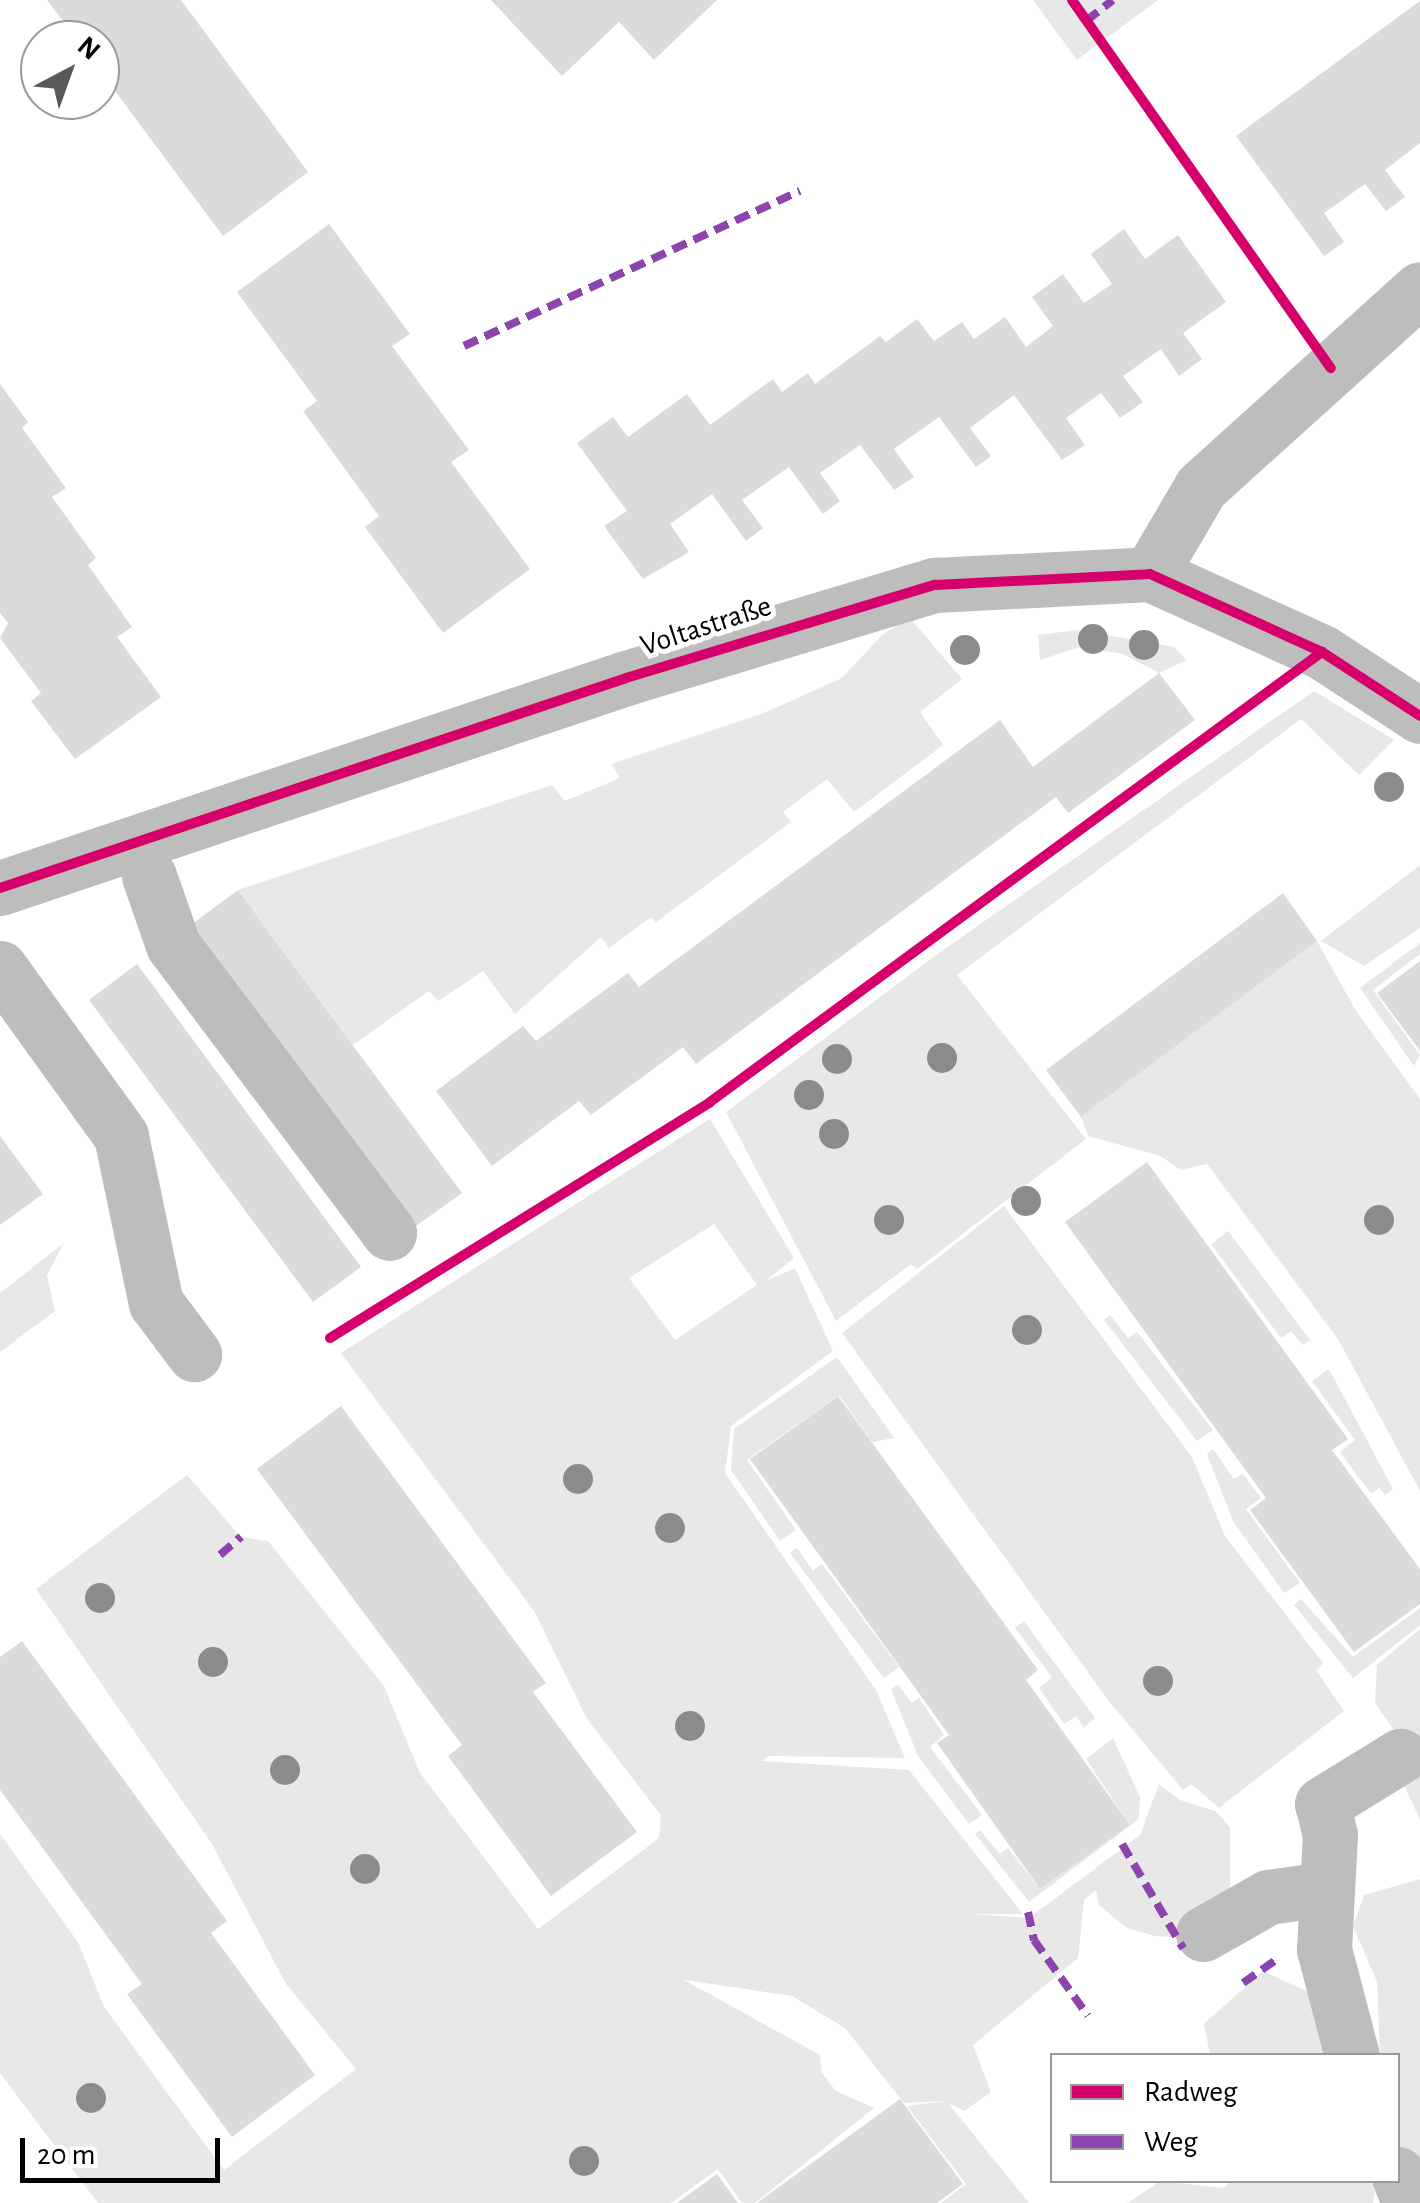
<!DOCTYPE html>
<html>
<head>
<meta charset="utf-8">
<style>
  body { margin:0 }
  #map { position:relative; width:1420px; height:2203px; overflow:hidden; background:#fff; font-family:"Alegreya Sans",sans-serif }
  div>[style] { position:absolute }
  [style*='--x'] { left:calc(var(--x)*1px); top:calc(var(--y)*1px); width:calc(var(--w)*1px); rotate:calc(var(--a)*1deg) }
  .green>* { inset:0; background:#e8e8e8 }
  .building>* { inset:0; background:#dbdbdb }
  .minor>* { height:55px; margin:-27.5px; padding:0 27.5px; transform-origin:27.5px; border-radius:27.5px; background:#bdbdbd }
  .quiet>* { height:8px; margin-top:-4px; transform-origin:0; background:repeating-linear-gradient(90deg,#8e44ad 0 15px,transparent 0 23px) }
  .cycleway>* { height:10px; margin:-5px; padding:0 5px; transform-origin:5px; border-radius:5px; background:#d6006c }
  .trees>* { width:30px; height:30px; margin:-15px; border-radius:50%; background:#8b8b8b }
  span { translate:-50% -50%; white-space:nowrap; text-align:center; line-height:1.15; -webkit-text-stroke:10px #fff; paint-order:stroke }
  .street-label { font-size:30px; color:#000 }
  .legend { position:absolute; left:1050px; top:2053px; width:350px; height:130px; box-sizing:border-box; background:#fff; border:2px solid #999; margin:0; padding:12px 18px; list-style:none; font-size:30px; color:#000 }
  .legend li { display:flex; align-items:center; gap:20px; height:50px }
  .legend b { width:50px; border:2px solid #999 }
  .north { position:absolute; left:20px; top:20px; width:100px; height:100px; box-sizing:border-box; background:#fff; border:2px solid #999; border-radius:50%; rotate:41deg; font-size:28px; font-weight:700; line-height:40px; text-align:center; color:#000 }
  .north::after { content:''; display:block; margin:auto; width:35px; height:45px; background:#595959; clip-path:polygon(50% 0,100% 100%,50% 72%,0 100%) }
  .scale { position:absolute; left:20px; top:2138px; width:200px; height:45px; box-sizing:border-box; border:5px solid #000; border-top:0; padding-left:12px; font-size:30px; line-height:35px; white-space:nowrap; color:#000; -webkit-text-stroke:8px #fff; paint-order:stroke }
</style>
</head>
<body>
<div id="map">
  <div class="green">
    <i style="clip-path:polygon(1033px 0,1158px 0,1077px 60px)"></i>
    <i style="clip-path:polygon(910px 618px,962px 679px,920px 712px,943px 745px,854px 812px,827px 779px,783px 812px,791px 822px,747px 855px,656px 922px,651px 917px,609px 948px,601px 937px,515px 1014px,483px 971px,438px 1001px,429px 991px,353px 1045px,238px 890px,552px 785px,565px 801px,620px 778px,611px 764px,764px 713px,842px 678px,882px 635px)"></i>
    <i style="clip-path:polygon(1078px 630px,1174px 647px,1187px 660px,1159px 673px,1123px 654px,1079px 647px,1040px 660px,1038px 635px)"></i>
    <i style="clip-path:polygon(1314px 691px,1394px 740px,1359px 775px,1301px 719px,957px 975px,1086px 1139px,917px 1269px,911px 1264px,836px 1321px,726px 1112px,939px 953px)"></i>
    <i style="clip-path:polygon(1420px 865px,1420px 928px,1364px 966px,1321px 941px)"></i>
    <i style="clip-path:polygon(1317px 941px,1356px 1011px,1420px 1099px,1420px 1491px,1338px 1339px,1207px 1164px,1181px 1170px,1160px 1156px,1088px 1136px,1081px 1117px)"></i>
    <i style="clip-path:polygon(1420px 943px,1420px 954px,1373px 990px,1420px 1055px,1414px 1066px,1360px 988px)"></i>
    <i style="clip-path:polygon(evenodd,710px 1119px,794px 1258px,764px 1282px,795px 1268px,833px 1351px,731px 1426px,725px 1473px,876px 1690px,905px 1758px,769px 1756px,761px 1761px,909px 1770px,1023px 1914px,968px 1914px,1029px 1918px,1140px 1835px,1159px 1784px,1180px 1800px,1215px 1811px,1230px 1827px,1230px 1904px,1192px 1938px,1155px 1936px,1127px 1928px,1099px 1905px,1096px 1890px,1084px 1900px,1078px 1958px,973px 2045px,991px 2092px,964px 2111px,948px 2103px,1029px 2203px,941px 2203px,966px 2184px,907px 2106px,947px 2101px,904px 2103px,845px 2028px,792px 1996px,684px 1980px,820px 2055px,822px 2073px,836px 2091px,874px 2108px,755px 2203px,742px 2203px,718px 2169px,671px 2203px,98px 2203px,0 2073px,0 1834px,78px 1942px,104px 2007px,224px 2170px,356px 2069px,286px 1984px,212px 1844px,36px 1589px,187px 1475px,241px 1537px,268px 1541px,384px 1686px,420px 1773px,538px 1929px,659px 1838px,661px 1815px,587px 1719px,534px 1611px,341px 1353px,710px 1119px,714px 1224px,757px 1285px,675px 1340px,629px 1278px,714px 1224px)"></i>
    <i style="clip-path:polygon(1004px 1206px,1192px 1457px,1225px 1536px,1323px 1663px,1316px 1670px,1344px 1711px,1219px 1808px,1191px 1784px,1183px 1790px,1108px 1700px,842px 1333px)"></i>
    <i style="clip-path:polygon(1228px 1231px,1310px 1340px,1303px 1345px,1291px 1331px,1281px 1338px,1211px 1244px)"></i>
    <i style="clip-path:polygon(64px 1243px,47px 1275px,55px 1311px,0 1352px,0 1293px)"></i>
    <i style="clip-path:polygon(1110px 1315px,1128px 1338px,1137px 1332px,1213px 1430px,1197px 1441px,1104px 1320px)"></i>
    <i style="clip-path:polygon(837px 1357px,894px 1438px,872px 1442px,839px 1395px,747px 1460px,796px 1530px,780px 1541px,731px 1470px,734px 1429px)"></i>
    <i style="clip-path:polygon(1329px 1369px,1393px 1489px,1385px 1495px,1379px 1488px,1371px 1494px,1340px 1452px,1355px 1440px,1312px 1381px)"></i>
    <i style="clip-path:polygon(1213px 1449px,1234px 1479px,1243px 1474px,1261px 1498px,1246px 1509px,1300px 1583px,1284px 1593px,1233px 1521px,1207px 1454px)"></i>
    <i style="clip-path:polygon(797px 1548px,813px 1571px,822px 1564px,899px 1667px,884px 1678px,790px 1553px)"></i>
    <i style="clip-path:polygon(1301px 1599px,1353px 1657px,1420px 1608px,1420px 1625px,1353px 1678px,1294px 1605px)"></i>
    <i style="clip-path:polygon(1024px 1621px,1095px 1718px,1084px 1728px,1076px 1716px,1064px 1724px,1039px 1688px,1052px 1677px,1015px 1628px)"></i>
    <i style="clip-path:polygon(1420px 1629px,1420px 1820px,1403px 1783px,1413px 1758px,1375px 1703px,1377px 1665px)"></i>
    <i style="clip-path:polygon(898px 1685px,912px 1703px,919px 1698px,944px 1735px,930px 1747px,982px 1815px,969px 1824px,918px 1756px,891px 1689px)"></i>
    <i style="clip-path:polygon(1113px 1738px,1140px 1797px,1139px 1819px,1029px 1902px,975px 1834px,980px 1830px,1000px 1854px,1008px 1848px,1040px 1889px,1130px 1825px,1086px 1759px)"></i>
    <i style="clip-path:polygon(1420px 1879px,1420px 2156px,1399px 2162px,1398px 2056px,1380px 2055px,1377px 1982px,1353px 1926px,1364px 1895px)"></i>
    <i style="clip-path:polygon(1263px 1971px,1332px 2003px,1339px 2055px,1210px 2055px,1204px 2024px)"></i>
    <i style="clip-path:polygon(1367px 2180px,1376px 2187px,1373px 2203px,1127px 2203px,1161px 2181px,1223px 2188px,1232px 2181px)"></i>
  </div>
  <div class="building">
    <i style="clip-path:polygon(47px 0,181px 0,308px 172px,223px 236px,100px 71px,100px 40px,77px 40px)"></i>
    <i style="clip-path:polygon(491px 0,717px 0,654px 60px,619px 22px,562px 76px)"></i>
    <i style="clip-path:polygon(1420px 1px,1420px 143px,1385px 170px,1405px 197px,1386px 211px,1365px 184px,1324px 213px,1344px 242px,1324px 256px,1236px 136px)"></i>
    <i style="clip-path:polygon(329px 224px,410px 334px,392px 346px,469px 450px,451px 462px,530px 569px,443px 633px,365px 527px,379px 516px,303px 411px,317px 401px,237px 292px)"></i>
    <i style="clip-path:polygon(1124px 229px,1145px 259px,1178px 235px,1226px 302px,1183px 333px,1202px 359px,1179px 376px,1161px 349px,1123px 376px,1143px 402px,1120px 418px,1101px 393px,1066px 418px,1085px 445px,1062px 460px,1014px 395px,970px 428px,991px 456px,976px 467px,939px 417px,894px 449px,914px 477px,894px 490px,860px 445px,820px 473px,840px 501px,823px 514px,789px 467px,742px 500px,763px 528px,746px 541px,712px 494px,670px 524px,689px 552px,643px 579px,604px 526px,627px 511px,577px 443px,613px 417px,628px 437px,687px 394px,710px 425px,773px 379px,782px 392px,808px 373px,815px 384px,880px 336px,886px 342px,917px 319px,934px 341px,962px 322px,974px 339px,1005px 317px,1026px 347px,1053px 326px,1032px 297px,1063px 274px,1084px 303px,1112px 284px,1091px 254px)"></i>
    <i style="clip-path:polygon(0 384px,28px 422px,22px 428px,66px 488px,52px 497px,96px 558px,88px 565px,132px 627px,117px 637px,161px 697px,75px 759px,31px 701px,41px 693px,0 638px,8px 623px,0 613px)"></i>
    <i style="clip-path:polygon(1159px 673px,1195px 720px,1068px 813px,1056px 797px,696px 1064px,683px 1047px,591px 1115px,579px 1101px,492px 1166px,436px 1091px,523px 1026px,536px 1041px,628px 973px,639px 987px,1000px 720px,1033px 767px)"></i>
    <i style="clip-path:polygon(238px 890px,462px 1193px,416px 1226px,192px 924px)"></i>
    <i style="clip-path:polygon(1283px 893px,1317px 941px,1081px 1117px,1046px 1070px)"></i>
    <i style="clip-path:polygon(1420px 961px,1420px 1051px,1377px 993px)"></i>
    <i style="clip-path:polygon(137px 964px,361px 1267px,313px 1302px,89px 1000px)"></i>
    <i style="clip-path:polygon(0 1136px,43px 1194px,0 1225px)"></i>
    <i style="clip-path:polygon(1147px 1162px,1348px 1439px,1332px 1450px,1420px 1569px,1420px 1604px,1354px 1652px,1250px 1510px,1266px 1498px,1065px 1222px)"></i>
    <i style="clip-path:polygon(838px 1396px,1038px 1670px,1026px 1680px,1130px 1825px,1040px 1889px,937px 1743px,949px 1735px,750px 1459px)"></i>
    <i style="clip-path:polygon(341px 1406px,546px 1683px,533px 1692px,637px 1832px,551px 1896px,448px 1756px,462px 1745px,257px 1469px)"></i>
    <i style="clip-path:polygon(22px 1641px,227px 1921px,211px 1933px,315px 2075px,232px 2137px,127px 1994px,142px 1984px,0 1790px,0 1657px)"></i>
    <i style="clip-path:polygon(900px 2099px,963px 2184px,937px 2203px,757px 2203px)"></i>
    <i style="clip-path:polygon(717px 2174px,738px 2203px,677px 2203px)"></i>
  </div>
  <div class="minor">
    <i style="--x:1150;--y:574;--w:101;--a:-59.6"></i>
    <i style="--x:1201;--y:487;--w:295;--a:-42.1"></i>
    <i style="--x:149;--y:876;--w:73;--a:70.8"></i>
    <i style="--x:173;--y:945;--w:360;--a:53.1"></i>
    <i style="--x:0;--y:888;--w:660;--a:-18.54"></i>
    <i style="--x:626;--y:678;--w:323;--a:-16.8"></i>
    <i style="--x:935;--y:585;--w:215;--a:-2.9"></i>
    <i style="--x:1150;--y:574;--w:189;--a:24.4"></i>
    <i style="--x:1322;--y:652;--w:117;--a:33.1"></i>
    <i style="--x:0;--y:968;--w:207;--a:54.2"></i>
    <i style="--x:121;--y:1136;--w:171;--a:78.2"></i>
    <i style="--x:156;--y:1303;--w:64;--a:53.3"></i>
    <i style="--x:1203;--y:1934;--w:75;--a:-29.6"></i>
    <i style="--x:1268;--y:1897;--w:58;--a:-8"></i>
    <i style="--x:1352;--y:2056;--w:111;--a:-104.7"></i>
    <i style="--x:1324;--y:1949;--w:114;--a:-87"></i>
    <i style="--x:1330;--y:1835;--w:32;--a:-104"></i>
    <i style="--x:1322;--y:1804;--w:92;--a:-31.6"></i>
    <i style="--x:1398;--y:2174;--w:31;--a:69"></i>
  </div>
  <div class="quiet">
    <i style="--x:1086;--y:21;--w:34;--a:-38"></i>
    <i style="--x:464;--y:346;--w:370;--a:-24.8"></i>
    <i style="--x:220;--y:1555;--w:28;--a:-41"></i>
    <i style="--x:1122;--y:1844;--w:121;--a:59.6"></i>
    <i style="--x:1028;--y:1912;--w:29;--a:78"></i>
    <i style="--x:1034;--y:1940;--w:93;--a:54.6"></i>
    <i style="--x:1243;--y:1983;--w:39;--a:-35"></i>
  </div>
  <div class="cycleway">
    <i style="--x:1072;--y:0;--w:450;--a:54.9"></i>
    <i style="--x:0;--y:888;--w:660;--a:-18.54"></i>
    <i style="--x:626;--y:678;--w:323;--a:-16.8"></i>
    <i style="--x:935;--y:585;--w:215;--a:-2.9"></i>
    <i style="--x:1150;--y:574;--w:189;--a:24.4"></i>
    <i style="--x:1322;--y:652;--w:117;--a:33.1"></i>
    <i style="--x:330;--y:1338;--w:447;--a:-31.8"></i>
    <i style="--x:710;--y:1102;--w:760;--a:-36.33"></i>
  </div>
  <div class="trees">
    <i style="left:1093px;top:639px"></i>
    <i style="left:1144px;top:645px"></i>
    <i style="left:965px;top:650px"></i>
    <i style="left:1389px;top:787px"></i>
    <i style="left:942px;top:1058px"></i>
    <i style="left:837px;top:1059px"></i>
    <i style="left:809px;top:1095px"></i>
    <i style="left:834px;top:1134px"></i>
    <i style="left:1026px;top:1201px"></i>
    <i style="left:889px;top:1220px"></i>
    <i style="left:1379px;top:1220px"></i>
    <i style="left:1027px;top:1330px"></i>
    <i style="left:578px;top:1479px"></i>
    <i style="left:670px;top:1528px"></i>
    <i style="left:100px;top:1598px"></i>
    <i style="left:213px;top:1662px"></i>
    <i style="left:1158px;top:1681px"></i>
    <i style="left:690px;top:1726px"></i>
    <i style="left:285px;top:1770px"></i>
    <i style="left:365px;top:1869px"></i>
    <i style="left:91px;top:2098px"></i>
    <i style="left:584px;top:2161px"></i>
  </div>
  <div class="street-label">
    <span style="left:706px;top:626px;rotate:-18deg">Voltastraße</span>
  </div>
  <ul class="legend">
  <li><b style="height:12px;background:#d6006c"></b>Radweg</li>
  <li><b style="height:12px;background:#8e44ad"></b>Weg</li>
  </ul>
  <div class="north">N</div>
  <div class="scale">20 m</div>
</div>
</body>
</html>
